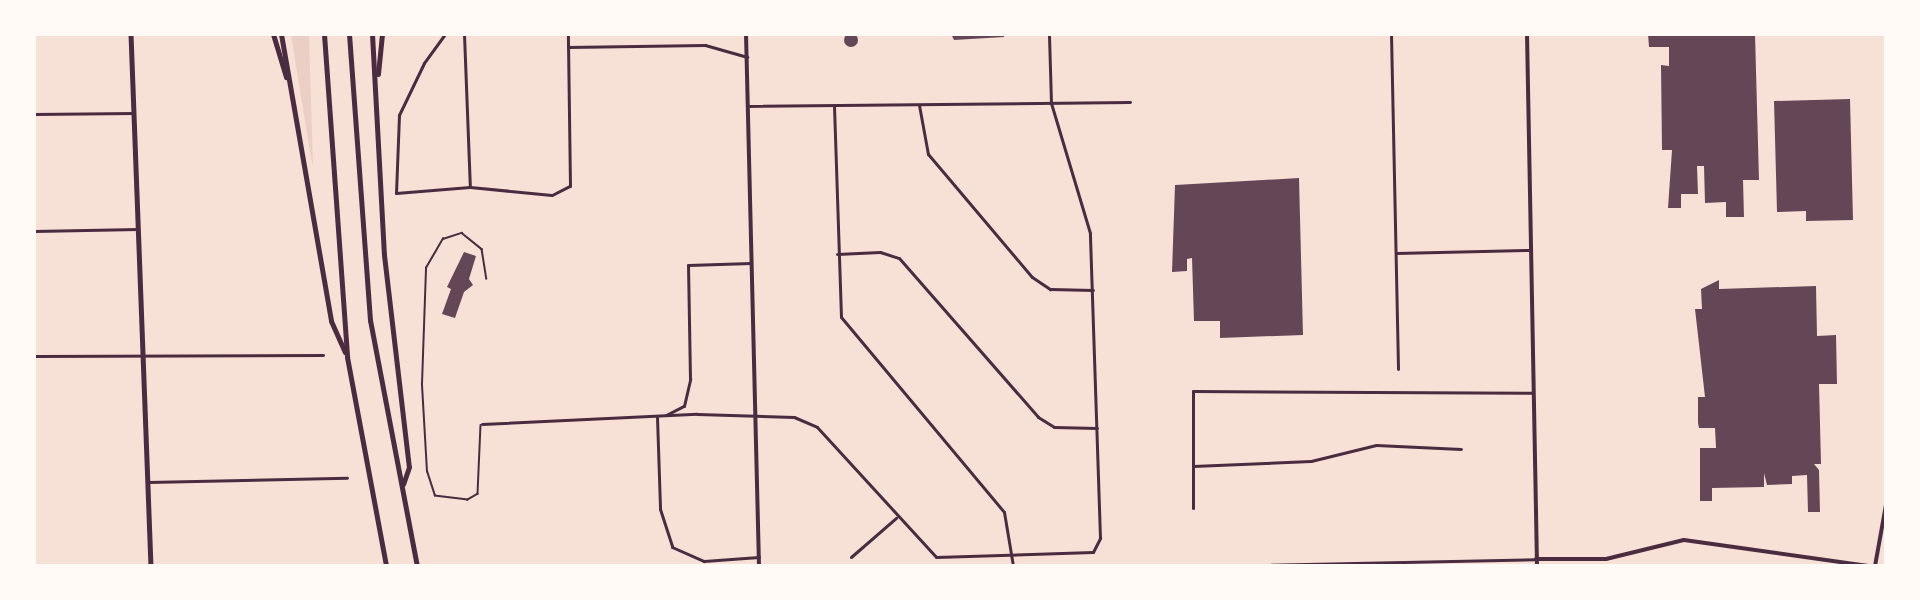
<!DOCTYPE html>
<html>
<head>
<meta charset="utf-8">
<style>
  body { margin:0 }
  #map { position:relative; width:1920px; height:600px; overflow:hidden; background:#f7e1d7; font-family:Montserrat,sans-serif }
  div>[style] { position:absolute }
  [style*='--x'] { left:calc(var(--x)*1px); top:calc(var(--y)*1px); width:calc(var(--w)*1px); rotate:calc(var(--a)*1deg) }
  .green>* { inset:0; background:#ebcfc5 }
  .building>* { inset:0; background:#644757 }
  .round { border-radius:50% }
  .service>* { height:1.5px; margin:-0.75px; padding:0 0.75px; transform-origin:0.75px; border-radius:0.75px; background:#4a2c40 }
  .minor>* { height:3px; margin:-1.5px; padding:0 1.5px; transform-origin:1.5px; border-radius:1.5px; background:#4a2c40 }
  .tertiary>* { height:4px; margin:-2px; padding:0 2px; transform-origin:2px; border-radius:2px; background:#4a2c40 }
  .secondary>* { height:4.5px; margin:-2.25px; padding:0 2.25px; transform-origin:2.25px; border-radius:2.25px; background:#4a2c40 }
  .motorway>* { height:5px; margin:-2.5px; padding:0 2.5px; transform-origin:2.5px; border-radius:2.5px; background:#4a2c40 }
  span { translate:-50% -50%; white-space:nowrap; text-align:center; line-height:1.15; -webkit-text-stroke:5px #fffaf5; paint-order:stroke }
  .frame { position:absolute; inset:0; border:36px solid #fffaf5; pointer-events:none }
</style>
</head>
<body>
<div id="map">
  <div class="green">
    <i style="clip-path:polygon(291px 35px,309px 35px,313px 167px,310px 152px)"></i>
  </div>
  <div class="building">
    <i class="round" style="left:844px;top:33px;width:14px;height:14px"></i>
    <i style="clip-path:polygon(951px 34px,1004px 34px,1004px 37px,954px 40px)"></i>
    <i style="clip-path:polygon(1648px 34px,1755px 34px,1759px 180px,1743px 180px,1744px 217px,1726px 217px,1726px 202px,1705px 203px,1704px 166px,1697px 166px,1698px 194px,1681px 194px,1681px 208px,1668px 208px,1672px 150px,1662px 150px,1661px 65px,1669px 66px,1669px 47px,1649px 47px)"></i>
    <i style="clip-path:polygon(1850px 99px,1853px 220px,1806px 221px,1806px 211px,1777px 212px,1774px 101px)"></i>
    <i style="clip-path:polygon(1299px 178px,1303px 335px,1220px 338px,1220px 321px,1194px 321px,1192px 258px,1187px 259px,1187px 271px,1172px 272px,1175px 185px)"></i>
    <i style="clip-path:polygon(464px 252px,476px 256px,469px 279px,473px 285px,464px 292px,455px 318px,442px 314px,451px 289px,447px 287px)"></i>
    <i style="clip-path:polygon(1719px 280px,1719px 289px,1816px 286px,1817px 336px,1836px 335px,1837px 384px,1819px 384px,1821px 464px,1814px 464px,1819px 470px,1820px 512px,1808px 512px,1807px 475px,1792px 476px,1792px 484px,1767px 485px,1764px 473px,1764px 487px,1712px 488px,1712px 501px,1700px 501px,1700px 448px,1716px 448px,1715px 428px,1699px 428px,1698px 423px,1698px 397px,1705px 397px,1695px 309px,1702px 309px,1701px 289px)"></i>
  </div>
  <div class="service">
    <i style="--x:481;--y:425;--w:69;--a:92.5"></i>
    <i style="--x:478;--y:494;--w:12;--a:149"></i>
    <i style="--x:468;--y:500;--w:33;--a:-173"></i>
    <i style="--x:435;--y:496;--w:25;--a:-108"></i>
    <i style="--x:427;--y:472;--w:88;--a:-93.3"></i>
    <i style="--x:422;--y:384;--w:116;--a:-88"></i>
    <i style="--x:426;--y:268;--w:34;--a:-60"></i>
    <i style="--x:443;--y:239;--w:20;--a:-18"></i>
    <i style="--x:462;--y:233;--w:26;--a:39"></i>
    <i style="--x:482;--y:249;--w:30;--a:81"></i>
  </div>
  <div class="minor">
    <i style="--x:445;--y:34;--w:36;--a:126"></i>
    <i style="--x:424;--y:63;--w:58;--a:115.7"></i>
    <i style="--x:399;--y:115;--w:78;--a:92.2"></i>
    <i style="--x:396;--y:193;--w:74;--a:-4.6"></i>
    <i style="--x:470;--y:187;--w:82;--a:5.6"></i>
    <i style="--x:552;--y:195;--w:20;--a:-27"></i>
    <i style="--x:570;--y:186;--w:152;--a:-90.8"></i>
    <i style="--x:464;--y:34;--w:153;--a:87.8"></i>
    <i style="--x:1391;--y:34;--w:335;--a:88.8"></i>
    <i style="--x:568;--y:47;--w:137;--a:-0.8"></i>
    <i style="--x:705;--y:45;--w:44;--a:15.9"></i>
    <i style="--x:919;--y:105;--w:50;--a:79.6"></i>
    <i style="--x:928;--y:154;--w:161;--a:49.8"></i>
    <i style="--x:1032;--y:277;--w:22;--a:34"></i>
    <i style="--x:1050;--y:289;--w:43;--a:1.3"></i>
    <i style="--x:747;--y:106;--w:383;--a:-0.6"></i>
    <i style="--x:834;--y:106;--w:211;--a:88.1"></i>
    <i style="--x:841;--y:317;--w:254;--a:50.1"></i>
    <i style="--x:1004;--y:512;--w:55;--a:80.5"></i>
    <i style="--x:34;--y:114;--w:100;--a:-0.6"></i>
    <i style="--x:34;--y:231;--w:104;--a:-1.1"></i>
    <i style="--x:1396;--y:253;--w:132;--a:-1.3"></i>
    <i style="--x:837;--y:254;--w:43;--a:-2.7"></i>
    <i style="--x:880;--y:252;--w:20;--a:18"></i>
    <i style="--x:899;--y:258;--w:211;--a:48.8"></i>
    <i style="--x:1038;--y:417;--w:19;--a:32"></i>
    <i style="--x:1054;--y:427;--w:43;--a:1.3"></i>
    <i style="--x:34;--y:356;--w:289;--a:-0.2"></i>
    <i style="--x:666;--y:415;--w:20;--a:-27"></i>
    <i style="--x:684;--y:406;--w:28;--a:-77"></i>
    <i style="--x:690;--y:379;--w:114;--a:-91"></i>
    <i style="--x:688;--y:265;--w:63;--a:-1.8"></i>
    <i style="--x:657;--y:417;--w:92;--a:88.1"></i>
    <i style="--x:660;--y:509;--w:40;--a:72"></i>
    <i style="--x:672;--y:547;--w:35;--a:24"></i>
    <i style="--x:704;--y:561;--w:55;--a:-4.2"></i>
    <i style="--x:482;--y:424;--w:215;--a:-2.7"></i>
    <i style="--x:697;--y:414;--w:97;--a:1.8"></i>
    <i style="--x:794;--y:417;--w:25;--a:23"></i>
    <i style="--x:817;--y:427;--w:176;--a:47.5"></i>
    <i style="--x:936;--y:557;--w:157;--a:-1.8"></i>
    <i style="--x:1093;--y:552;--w:16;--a:-63"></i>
    <i style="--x:1100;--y:538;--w:305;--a:-91.9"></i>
    <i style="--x:1090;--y:233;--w:136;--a:-106.7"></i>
    <i style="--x:1051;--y:103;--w:69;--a:-91.7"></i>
    <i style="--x:1193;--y:466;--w:118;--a:-2.4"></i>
    <i style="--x:1311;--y:461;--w:67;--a:-13.8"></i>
    <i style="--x:1376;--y:445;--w:85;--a:2.7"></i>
    <i style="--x:148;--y:482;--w:199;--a:-1.2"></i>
    <i style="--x:1193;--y:508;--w:117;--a:-90"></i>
    <i style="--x:1193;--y:391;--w:339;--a:0.3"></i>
    <i style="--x:851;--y:557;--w:60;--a:-40.9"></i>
    <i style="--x:1212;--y:566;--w:324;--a:-1.2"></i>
  </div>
  <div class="tertiary">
    <i style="--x:746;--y:34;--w:532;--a:88.6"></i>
    <i style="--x:1527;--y:34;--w:532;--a:88.92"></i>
    <i style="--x:1536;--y:559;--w:70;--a:0"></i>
    <i style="--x:1606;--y:559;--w:80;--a:-13.7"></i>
    <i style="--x:1684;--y:540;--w:188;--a:8"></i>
    <i style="--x:1875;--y:566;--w:62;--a:-79.8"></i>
  </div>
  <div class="secondary">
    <i style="--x:131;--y:34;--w:532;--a:87.85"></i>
  </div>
  <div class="motorway">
    <i style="--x:273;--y:34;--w:45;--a:73.2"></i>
    <i style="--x:281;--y:34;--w:291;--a:80.1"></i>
    <i style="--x:331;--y:321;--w:34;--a:66"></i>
    <i style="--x:324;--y:34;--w:324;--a:85.9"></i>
    <i style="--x:347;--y:357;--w:213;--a:79.4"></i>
    <i style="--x:349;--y:34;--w:287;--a:85.8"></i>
    <i style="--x:370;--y:320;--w:250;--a:79.2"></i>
    <i style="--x:372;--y:34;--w:221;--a:86.9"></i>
    <i style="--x:384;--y:255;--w:213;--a:83.3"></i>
    <i style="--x:409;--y:467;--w:18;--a:109"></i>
    <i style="--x:378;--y:74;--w:40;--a:-84.3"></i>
  </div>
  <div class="frame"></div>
</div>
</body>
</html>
